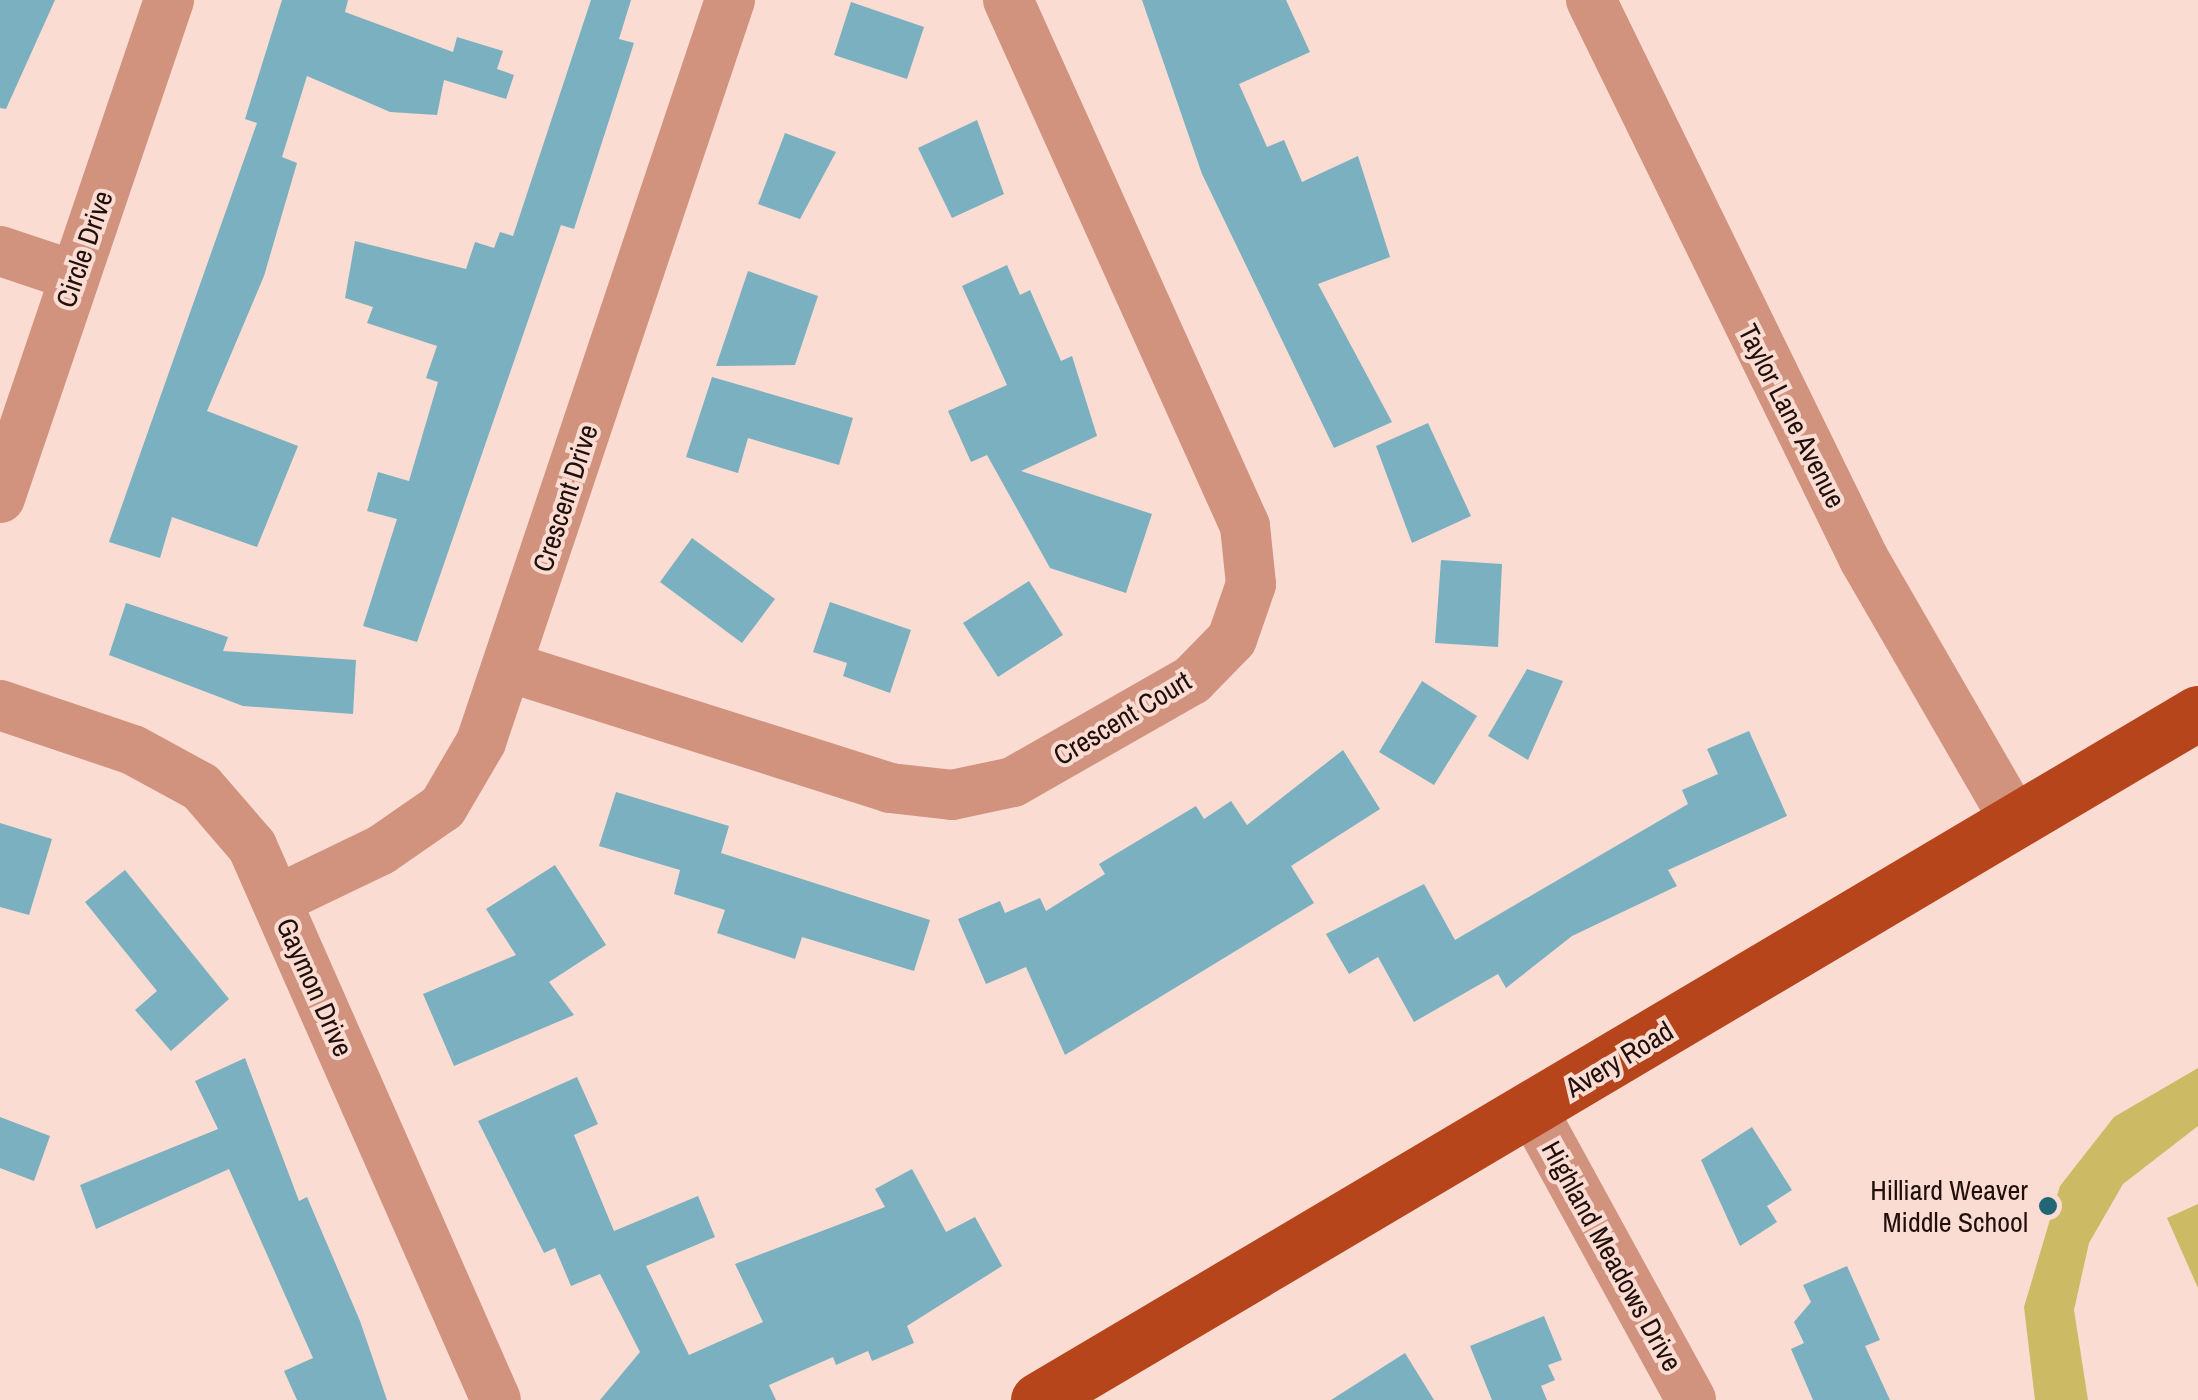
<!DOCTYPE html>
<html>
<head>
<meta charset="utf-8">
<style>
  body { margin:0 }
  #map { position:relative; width:2198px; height:1400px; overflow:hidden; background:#fadcd3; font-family:"Archivo Narrow",sans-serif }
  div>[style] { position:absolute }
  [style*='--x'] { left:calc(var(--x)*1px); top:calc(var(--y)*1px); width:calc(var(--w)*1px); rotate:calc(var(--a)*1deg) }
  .green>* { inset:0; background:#ccbb64 }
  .building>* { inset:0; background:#7bb0c0 }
  .minor>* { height:50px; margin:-25px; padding:0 25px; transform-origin:25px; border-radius:25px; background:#d1927e }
  .major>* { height:55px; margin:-27.5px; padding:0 27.5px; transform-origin:27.5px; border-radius:27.5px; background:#b6451c }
  .dots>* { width:28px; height:28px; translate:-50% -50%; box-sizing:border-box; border:5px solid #fadcd3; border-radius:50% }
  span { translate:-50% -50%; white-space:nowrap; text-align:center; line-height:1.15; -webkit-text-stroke:8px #fadcd3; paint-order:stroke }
  .street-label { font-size:28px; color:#200f0a }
  .poi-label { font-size:28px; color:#200f0a }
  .right { translate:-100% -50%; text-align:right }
</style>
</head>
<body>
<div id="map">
  <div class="green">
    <i style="clip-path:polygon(2198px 1068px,2198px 1126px,2123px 1184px,2089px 1243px,2074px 1310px,2088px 1400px,2035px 1400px,2024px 1307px,2060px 1186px,2114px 1117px)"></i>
    <i style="clip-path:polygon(2198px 1204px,2198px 1288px,2167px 1218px)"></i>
  </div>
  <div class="building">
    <i style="clip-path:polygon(0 0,55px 0,6px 109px,0 108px)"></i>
    <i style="clip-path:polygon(282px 0,348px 0,345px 12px,453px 52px,457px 37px,503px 51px,497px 69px,514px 75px,506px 99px,444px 80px,437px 115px,390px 112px,307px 76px,282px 157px,297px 163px,264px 276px,207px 411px,298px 446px,257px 547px,172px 517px,160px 558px,109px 542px,257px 123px,245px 119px)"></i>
    <i style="clip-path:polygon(591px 0,631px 0,619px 39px,634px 43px,574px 229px,561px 225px,417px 642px,363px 626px,397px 519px,367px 511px,378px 472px,409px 481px,438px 382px,426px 378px,437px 346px,367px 323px,373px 307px,345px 298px,355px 241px,466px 269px,475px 242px,494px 248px,500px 232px,513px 236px)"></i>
    <i style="clip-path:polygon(1142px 0,1286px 0,1310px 52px,1239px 84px,1267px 147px,1284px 140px,1302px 182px,1358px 156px,1390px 257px,1318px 284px,1392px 422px,1334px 448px,1202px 174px)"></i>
    <i style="clip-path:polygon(851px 2px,924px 27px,907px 79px,834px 55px)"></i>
    <i style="clip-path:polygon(977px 120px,1004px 194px,952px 218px,918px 148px)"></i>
    <i style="clip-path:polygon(785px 133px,836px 152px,800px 219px,758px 204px)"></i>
    <i style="clip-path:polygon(1007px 265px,1020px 295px,1030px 290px,1061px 361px,1072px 356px,1097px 436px,1021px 471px,1152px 514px,1126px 593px,1050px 568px,987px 455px,971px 462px,948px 411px,1007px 385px,962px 286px)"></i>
    <i style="clip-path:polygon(748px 271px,818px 296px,795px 365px,716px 366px)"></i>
    <i style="clip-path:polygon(712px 377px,853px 418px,839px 465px,748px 438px,738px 473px,686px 457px)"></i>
    <i style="clip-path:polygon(1428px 423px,1471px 516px,1412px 543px,1376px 446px)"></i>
    <i style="clip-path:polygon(692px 538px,775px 599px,742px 643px,660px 582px)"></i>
    <i style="clip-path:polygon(1441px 560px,1502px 564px,1498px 647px,1435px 643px)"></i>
    <i style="clip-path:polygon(1029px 581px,1063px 635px,998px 677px,963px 623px)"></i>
    <i style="clip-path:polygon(830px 602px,911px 630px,890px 693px,843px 676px,847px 663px,813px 652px)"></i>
    <i style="clip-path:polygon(126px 603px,228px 637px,223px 651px,356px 660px,353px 714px,243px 706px,109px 655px)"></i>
    <i style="clip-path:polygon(1527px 669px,1563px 681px,1528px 760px,1488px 736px)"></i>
    <i style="clip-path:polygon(1422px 681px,1477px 716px,1434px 785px,1379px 752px)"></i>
    <i style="clip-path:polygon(1749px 731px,1787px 816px,1668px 870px,1677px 886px,1572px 936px,1506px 988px,1498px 974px,1414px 1022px,1378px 957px,1349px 974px,1326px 934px,1424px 884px,1455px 940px,1688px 804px,1682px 790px,1718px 774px,1707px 749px)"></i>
    <i style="clip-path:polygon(1343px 750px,1380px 809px,1291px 866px,1314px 903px,1065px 1055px,1026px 967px,986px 984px,958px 919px,1000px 901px,1005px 913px,1040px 898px,1046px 911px,1105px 874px,1099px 864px,1196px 806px,1204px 819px,1231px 801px,1247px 825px)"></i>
    <i style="clip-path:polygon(616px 792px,729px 826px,721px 853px,930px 920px,914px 971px,802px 937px,795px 959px,717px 933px,725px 910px,674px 894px,680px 870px,599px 846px)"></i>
    <i style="clip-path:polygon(0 823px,52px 839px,29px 915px,0 907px)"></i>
    <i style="clip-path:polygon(555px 865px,606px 945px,549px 982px,574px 1015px,454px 1066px,423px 994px,516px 955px,486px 909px)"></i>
    <i style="clip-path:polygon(125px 870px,229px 999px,171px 1051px,135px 1010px,157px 991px,85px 902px)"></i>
    <i style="clip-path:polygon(245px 1058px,299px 1201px,307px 1197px,360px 1321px,387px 1400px,297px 1400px,284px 1371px,313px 1358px,229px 1169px,96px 1229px,80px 1185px,218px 1129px,195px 1081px)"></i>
    <i style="clip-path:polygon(577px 1077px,598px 1124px,574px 1135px,614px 1231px,698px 1196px,715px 1237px,646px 1266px,689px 1355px,763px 1322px,735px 1264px,885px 1207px,875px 1189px,912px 1169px,946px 1232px,975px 1217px,1002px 1266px,907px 1326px,914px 1343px,872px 1361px,868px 1351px,836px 1365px,833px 1357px,769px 1385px,776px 1400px,600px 1400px,640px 1352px,600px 1274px,571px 1286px,555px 1248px,544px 1253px,478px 1121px)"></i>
    <i style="clip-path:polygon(0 1117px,50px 1136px,34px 1181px,0 1168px)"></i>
    <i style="clip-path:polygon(1752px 1127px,1792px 1190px,1767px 1206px,1777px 1222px,1740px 1246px,1701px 1160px)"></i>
    <i style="clip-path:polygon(1847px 1266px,1880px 1340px,1865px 1346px,1890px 1400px,1813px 1400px,1791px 1349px,1804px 1343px,1794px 1322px,1811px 1302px,1803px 1285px)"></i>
    <i style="clip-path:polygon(1544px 1316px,1562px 1360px,1548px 1365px,1555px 1380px,1541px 1386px,1547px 1400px,1492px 1400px,1470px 1346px)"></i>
    <i style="clip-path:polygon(1405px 1353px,1434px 1400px,1331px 1400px)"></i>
  </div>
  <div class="minor">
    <i style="--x:1591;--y:0;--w:622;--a:63.97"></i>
    <i style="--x:1864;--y:559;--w:302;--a:60"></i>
    <i style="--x:0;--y:251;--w:79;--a:18.4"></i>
    <i style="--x:0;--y:498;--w:526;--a:-71.25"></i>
    <i style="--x:509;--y:667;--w:400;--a:17.6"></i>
    <i style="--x:890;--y:788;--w:62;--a:6.4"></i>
    <i style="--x:952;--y:795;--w:62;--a:-12"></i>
    <i style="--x:1013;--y:782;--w:206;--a:-29.7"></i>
    <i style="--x:1192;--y:680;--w:57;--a:-45.7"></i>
    <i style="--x:1232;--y:639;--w:58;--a:-70.9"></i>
    <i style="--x:1251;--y:584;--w:58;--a:-95.9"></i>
    <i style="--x:1245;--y:526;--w:577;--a:-114.25"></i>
    <i style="--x:0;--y:705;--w:140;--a:18.7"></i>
    <i style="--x:133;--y:750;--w:77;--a:28.6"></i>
    <i style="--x:201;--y:787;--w:78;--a:49.2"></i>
    <i style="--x:252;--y:846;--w:605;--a:66.23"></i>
    <i style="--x:277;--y:900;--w:115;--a:-25.7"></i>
    <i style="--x:381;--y:850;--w:75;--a:-34.7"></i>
    <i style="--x:443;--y:807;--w:75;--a:-59.7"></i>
    <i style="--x:481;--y:742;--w:783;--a:-71.45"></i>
    <i style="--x:1533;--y:1111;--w:329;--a:61.3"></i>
  </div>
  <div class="major">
    <i style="--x:1038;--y:1400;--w:1348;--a:-30.64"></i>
  </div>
  <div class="dots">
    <i style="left:2048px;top:1206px;background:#216577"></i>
  </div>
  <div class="street-label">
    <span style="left:84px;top:249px;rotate:-71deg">Circle Drive</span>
    <span style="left:1792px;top:416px;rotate:63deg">Taylor Lane Avenue</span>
    <span style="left:565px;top:498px;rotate:-72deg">Crescent Drive</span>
    <span style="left:1122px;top:718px;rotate:-31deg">Crescent Court</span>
    <span style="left:315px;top:987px;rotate:66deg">Gaymon Drive</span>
    <span style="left:1619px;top:1059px;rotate:-31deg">Avery Road</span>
    <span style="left:1612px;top:1256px;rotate:61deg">Highland Meadows Drive</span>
  </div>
  <div class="poi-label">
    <span class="right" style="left:2028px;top:1206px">Hilliard Weaver<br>Middle School</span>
  </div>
</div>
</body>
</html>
